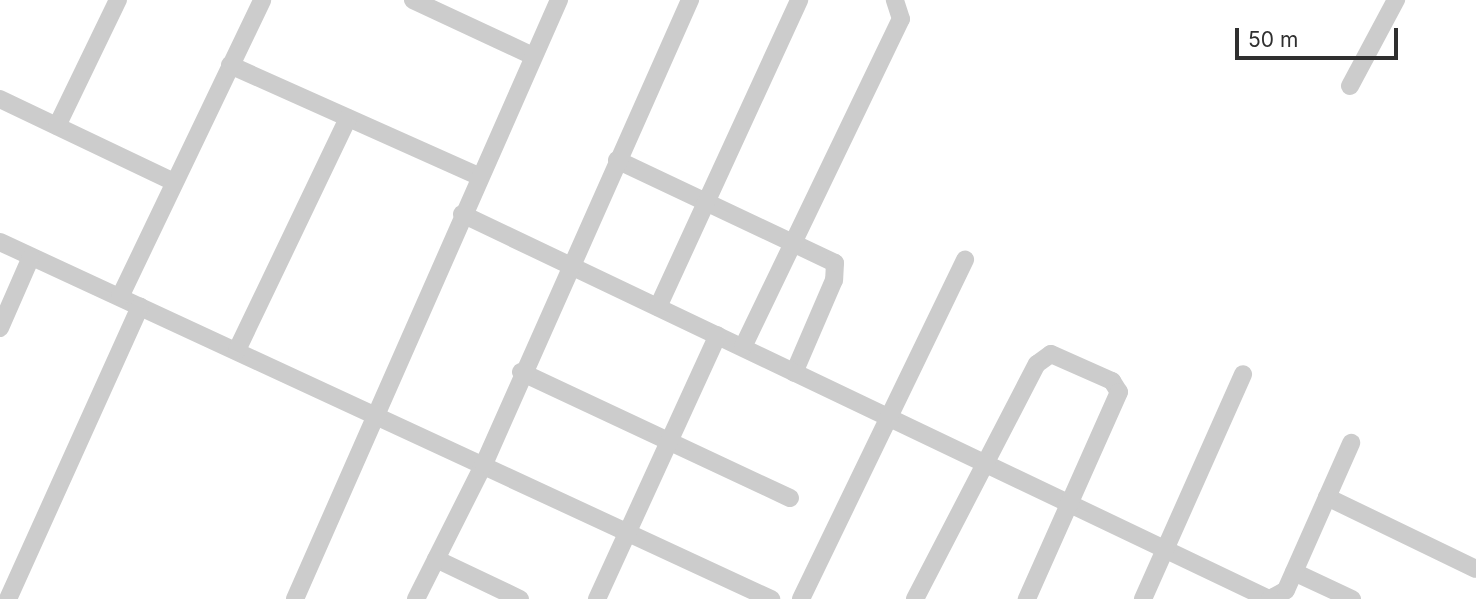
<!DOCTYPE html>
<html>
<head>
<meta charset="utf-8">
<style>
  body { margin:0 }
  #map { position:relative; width:1476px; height:599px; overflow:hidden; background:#fff; font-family:Inter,sans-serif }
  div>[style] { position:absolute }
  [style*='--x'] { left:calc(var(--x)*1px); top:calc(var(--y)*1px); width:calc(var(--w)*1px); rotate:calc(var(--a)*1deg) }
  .street>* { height:18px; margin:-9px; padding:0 9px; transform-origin:9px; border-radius:9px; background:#ccc }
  span { translate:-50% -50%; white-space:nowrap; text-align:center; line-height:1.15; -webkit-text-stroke:7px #fff; paint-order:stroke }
  .scale { position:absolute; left:1235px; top:28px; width:163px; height:32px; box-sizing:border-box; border:4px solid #2f2f2f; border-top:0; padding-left:9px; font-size:21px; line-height:24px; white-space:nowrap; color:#2f2f2f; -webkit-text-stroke:5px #fff; paint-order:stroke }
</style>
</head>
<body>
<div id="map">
  <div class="street">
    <i style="--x:413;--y:0;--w:132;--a:25"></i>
    <i style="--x:230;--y:65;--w:272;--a:24.1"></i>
    <i style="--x:1350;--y:86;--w:98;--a:-61.9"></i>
    <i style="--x:0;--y:99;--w:193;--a:25.5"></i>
    <i style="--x:57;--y:126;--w:140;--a:-64.2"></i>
    <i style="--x:617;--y:160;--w:241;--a:25.3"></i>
    <i style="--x:835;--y:263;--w:17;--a:93"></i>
    <i style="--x:834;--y:280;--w:101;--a:113.3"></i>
    <i style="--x:462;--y:214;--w:894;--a:25.5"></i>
    <i style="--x:0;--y:242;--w:850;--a:24.85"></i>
    <i style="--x:120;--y:297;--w:329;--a:-64.4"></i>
    <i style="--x:658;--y:307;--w:338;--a:-65.3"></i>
    <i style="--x:0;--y:328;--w:77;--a:-66.4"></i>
    <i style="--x:743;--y:347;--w:364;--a:-64.3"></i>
    <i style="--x:901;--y:19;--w:20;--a:-108"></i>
    <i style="--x:237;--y:350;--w:257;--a:-64.4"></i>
    <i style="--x:521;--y:372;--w:297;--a:25.1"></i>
    <i style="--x:1327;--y:497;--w:165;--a:25.8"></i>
    <i style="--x:436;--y:559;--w:93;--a:25.5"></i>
    <i style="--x:1294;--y:572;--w:64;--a:25"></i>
    <i style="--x:8;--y:599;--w:321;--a:-65.7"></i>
    <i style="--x:295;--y:599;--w:655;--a:-66.22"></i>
    <i style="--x:416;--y:599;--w:151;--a:-63.3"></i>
    <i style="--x:484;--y:464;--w:508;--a:-66.06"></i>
    <i style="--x:597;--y:599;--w:290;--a:-65.4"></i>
    <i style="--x:801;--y:599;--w:377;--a:-64.2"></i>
    <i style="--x:915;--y:599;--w:265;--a:-62.6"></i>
    <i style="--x:1037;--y:364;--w:17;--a:-36"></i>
    <i style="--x:1051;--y:354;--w:67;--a:23.9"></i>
    <i style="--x:1112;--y:381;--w:13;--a:58"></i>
    <i style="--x:1119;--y:392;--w:227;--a:114"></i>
    <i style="--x:1143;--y:599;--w:246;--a:-66"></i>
    <i style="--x:1270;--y:599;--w:18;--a:-29"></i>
    <i style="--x:1286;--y:590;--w:161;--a:-66.1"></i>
  </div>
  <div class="scale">50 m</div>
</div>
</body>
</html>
